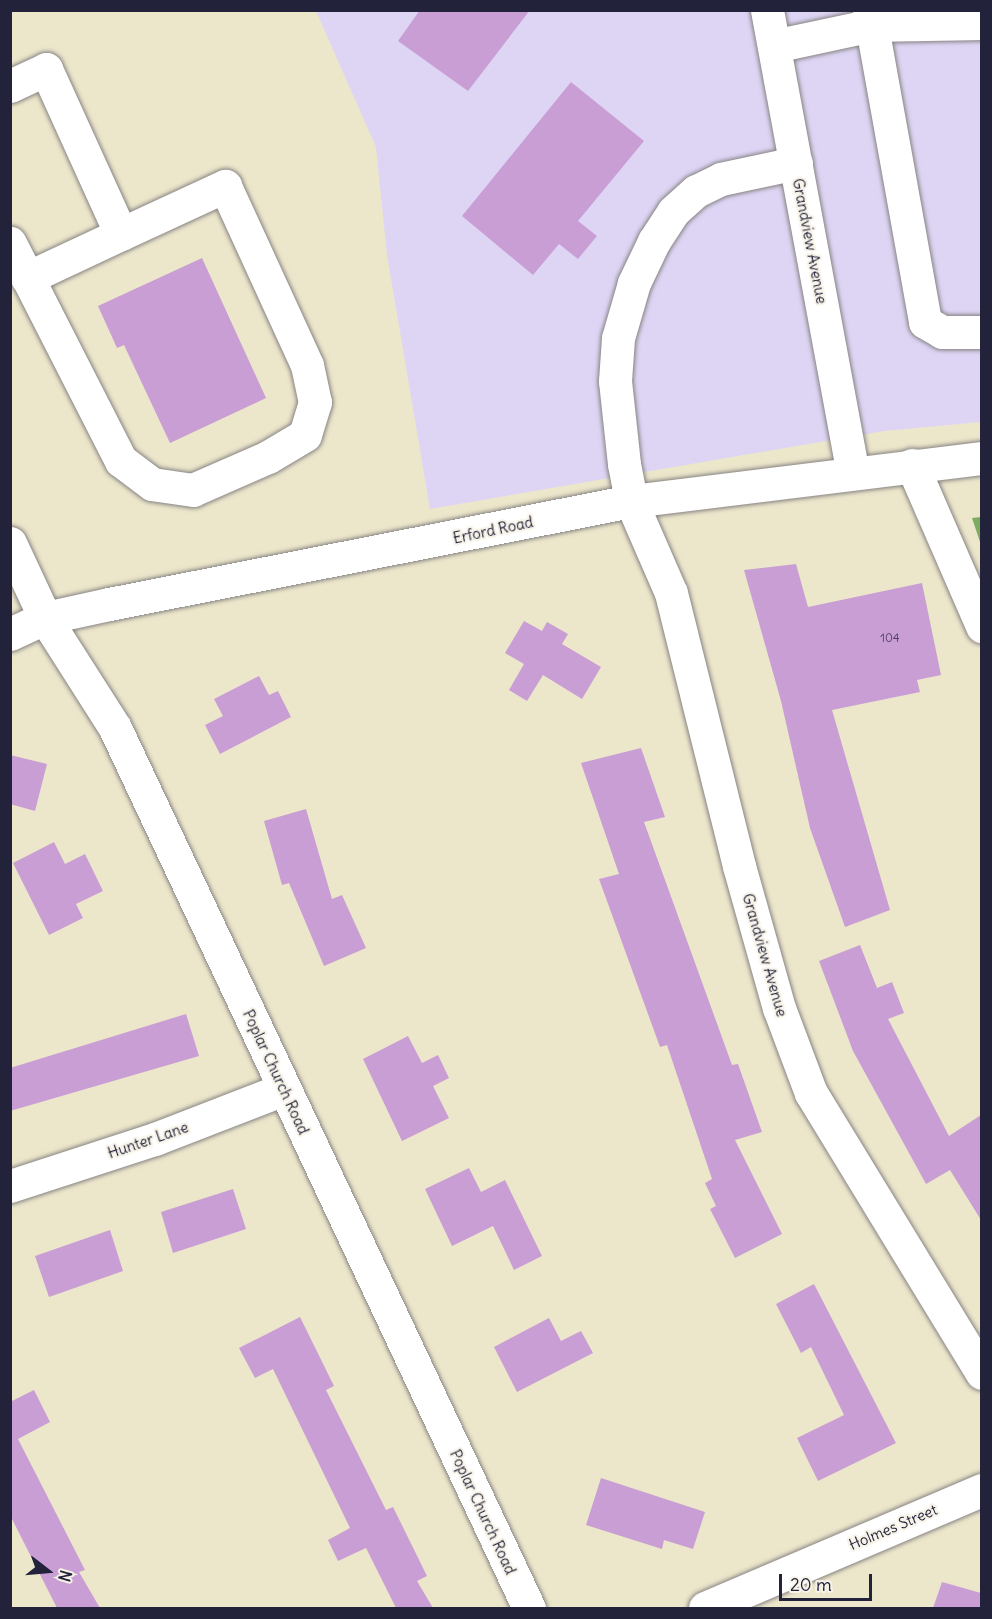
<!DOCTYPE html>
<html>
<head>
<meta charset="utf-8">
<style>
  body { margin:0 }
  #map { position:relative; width:992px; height:1619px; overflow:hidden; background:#ece6cb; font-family:Delius,sans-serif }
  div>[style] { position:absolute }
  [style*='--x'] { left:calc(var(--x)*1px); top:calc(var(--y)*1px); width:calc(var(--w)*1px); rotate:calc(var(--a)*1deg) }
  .built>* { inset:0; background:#ded5f5 }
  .forest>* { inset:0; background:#7eaa62 }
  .building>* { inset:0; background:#c99ed4 }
  .roads { filter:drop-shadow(0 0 2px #878483) drop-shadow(0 0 2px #878483) }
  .minor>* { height:33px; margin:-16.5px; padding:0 16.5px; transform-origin:16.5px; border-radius:16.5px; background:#fff }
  span { translate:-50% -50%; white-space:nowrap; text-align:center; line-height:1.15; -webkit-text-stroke:4.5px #f7f3e8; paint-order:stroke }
  .number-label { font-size:12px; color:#4c4161 }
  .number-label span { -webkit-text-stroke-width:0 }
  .street-label { font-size:15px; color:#22223b }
  .frame { position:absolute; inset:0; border:12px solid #22223b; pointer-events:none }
  .north { position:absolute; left:18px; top:1541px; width:60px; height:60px; -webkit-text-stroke:4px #f7f3e8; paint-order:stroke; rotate:106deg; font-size:16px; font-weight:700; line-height:24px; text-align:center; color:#22223b }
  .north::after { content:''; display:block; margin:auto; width:21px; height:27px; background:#22223b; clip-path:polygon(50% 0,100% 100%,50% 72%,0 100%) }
  .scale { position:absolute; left:779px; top:1574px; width:93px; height:27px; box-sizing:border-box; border:3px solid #22223b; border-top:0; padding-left:8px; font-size:18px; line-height:21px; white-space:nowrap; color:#22223b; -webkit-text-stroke:4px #f7f3e8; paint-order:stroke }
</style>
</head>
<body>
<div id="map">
  <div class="built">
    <i style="clip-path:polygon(316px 11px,981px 11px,981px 422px,884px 431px,430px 509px,387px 255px,376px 147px)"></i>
  </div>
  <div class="forest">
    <i style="clip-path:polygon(981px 517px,982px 517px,981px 545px,972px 518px)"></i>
  </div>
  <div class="building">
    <i style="clip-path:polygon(420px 10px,530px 10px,468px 91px,398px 41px)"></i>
    <i style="clip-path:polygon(571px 82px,644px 141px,578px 221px,597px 236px,578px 259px,559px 244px,533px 275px,462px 216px)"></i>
    <i style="clip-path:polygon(202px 258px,266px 398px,170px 443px,124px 345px,117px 348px,98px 306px)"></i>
    <i style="clip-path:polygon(796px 564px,808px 607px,922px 583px,941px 675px,917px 680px,920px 692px,832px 710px,890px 910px,845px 927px,810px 828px,781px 701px,744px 570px)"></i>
    <i style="clip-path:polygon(524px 621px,542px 631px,547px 622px,568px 634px,562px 644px,601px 667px,582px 699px,543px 675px,527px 701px,509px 690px,524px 664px,505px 653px)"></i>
    <i style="clip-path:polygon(259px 676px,269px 695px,278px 691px,291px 717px,220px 754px,205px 725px,223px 716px,214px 699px)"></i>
    <i style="clip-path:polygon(641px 748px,665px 817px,644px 822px,732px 1065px,738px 1064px,762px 1132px,735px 1140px,782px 1234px,735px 1258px,710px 1209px,716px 1206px,705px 1183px,712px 1179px,667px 1045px,660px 1047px,599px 879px,619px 874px,581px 763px)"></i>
    <i style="clip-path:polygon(10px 755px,47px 764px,35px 811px,10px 804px)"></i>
    <i style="clip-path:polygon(306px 809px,332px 899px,342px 895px,366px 948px,324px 966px,289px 883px,282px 885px,264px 821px)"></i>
    <i style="clip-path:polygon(54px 842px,65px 864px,85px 854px,103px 891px,76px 904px,83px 918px,49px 935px,13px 863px)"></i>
    <i style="clip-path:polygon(860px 945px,877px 988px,892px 982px,904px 1013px,888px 1019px,949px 1136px,981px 1115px,981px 1220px,950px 1170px,926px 1184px,853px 1051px,819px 961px)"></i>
    <i style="clip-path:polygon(186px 1014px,199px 1056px,10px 1111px,10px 1068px)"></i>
    <i style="clip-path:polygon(408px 1036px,422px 1063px,438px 1055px,449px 1078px,433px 1086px,449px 1118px,402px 1141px,363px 1059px)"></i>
    <i style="clip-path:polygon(469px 1168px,481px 1192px,505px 1180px,542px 1256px,514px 1270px,493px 1226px,452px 1246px,425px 1189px)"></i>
    <i style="clip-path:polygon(233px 1189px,246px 1229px,173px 1253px,161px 1212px)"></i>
    <i style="clip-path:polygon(110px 1230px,123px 1271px,49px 1297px,35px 1256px)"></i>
    <i style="clip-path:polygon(814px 1284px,896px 1443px,818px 1481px,797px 1438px,844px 1415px,811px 1347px,801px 1353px,776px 1304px)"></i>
    <i style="clip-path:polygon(300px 1317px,334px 1386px,326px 1390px,386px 1510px,393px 1507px,427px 1576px,417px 1581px,433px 1608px,396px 1608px,366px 1548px,338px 1561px,328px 1540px,350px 1528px,273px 1369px,255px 1378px,239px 1348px)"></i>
    <i style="clip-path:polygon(549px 1318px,561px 1341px,581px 1331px,593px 1353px,517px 1392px,494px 1347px)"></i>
    <i style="clip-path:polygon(34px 1390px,50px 1422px,18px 1439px,85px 1570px,79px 1572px,100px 1608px,57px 1608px,10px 1515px,10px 1402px)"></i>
    <i style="clip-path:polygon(601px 1478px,705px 1512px,693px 1549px,664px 1540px,662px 1549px,586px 1525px)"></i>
    <i style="clip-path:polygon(942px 1582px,981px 1593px,981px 1608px,933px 1608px)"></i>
  </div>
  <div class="roads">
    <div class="minor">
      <i style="--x:767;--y:10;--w:470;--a:79.5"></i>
      <i style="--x:869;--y:10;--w:317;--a:79.8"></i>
      <i style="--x:925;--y:322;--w:20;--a:30"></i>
      <i style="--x:942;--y:332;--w:40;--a:0"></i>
      <i style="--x:774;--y:46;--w:100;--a:-12.1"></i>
      <i style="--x:872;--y:25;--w:110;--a:-1"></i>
      <i style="--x:10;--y:86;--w:40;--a:-25"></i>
      <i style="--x:46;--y:69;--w:181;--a:65.6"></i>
      <i style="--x:121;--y:234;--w:115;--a:-24.8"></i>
      <i style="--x:225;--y:186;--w:197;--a:65.4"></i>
      <i style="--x:307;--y:365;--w:38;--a:78"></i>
      <i style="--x:315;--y:402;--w:34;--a:107"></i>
      <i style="--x:305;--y:435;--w:43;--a:149.3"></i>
      <i style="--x:268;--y:457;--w:82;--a:156.3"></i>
      <i style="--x:193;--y:490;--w:41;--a:-171.7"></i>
      <i style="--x:152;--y:484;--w:39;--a:-143"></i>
      <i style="--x:121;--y:461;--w:245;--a:-117"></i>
      <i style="--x:796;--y:163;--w:77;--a:168"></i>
      <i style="--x:721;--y:179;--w:28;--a:154"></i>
      <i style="--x:696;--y:191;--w:31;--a:138"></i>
      <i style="--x:673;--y:212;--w:35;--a:123"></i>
      <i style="--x:654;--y:241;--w:47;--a:115.5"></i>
      <i style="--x:634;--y:283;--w:57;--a:106.2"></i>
      <i style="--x:618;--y:338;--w:43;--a:94"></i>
      <i style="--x:615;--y:381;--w:83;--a:83.8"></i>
      <i style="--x:624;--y:464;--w:38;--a:79"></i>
      <i style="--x:631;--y:501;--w:100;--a:66.5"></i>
      <i style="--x:671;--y:593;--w:281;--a:76"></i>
      <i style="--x:739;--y:866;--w:148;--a:74.3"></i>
      <i style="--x:779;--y:1008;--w:91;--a:69.4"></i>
      <i style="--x:811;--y:1093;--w:328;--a:58.6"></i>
      <i style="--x:27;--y:278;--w:104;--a:-25.1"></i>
      <i style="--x:912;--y:465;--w:176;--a:66.5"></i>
      <i style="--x:10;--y:543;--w:83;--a:65"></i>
      <i style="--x:45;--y:618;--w:130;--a:57.5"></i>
      <i style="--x:115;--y:728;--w:973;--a:64.81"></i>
      <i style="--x:10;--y:634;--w:38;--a:-25"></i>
      <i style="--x:45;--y:618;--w:66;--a:-12.3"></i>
      <i style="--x:109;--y:604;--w:532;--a:-11.16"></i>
      <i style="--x:631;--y:501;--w:354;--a:-7"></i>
      <i style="--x:10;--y:1186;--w:152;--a:-18"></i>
      <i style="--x:155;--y:1139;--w:138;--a:-21.2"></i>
      <i style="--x:705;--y:1608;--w:301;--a:-23.1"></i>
    </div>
  </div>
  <div class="number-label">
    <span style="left:890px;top:638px">104</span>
  </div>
  <div class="street-label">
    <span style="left:810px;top:241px;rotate:79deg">Grandview Avenue</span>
    <span style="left:493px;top:530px;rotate:-12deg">Erford Road</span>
    <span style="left:765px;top:955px;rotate:74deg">Grandview Avenue</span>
    <span style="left:276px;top:1072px;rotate:65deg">Poplar Church Road</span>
    <span style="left:148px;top:1140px;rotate:-19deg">Hunter Lane</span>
    <span style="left:483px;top:1512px;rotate:65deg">Poplar Church Road</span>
    <span style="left:893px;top:1527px;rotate:-23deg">Holmes Street</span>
  </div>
  <div class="frame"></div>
  <div class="north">N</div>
  <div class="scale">20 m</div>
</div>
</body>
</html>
